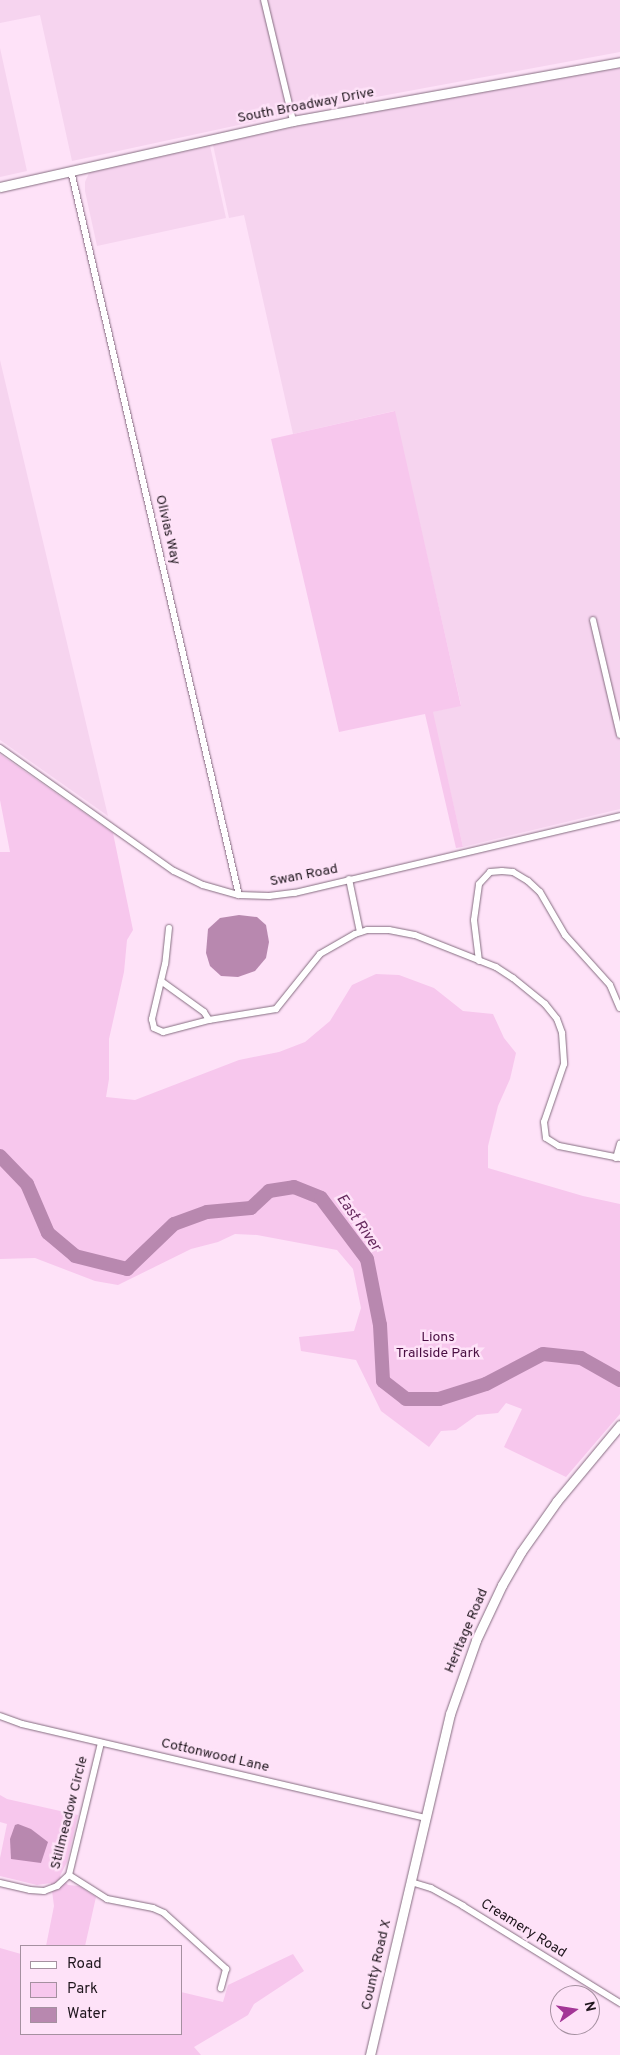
<!DOCTYPE html>
<html>
<head>
<meta charset="utf-8">
<style>
  body { margin:0 }
  #map { position:relative; width:620px; height:2055px; overflow:hidden; background:#fee2f8; font-family:Overpass,sans-serif }
  div>[style] { position:absolute }
  [style*='--x'] { left:calc(var(--x)*1px); top:calc(var(--y)*1px); width:calc(var(--w)*1px); rotate:calc(var(--a)*1deg) }
  .built>* { inset:0; background:#f6d4ef }
  .green>* { inset:0; background:#f7c7ed }
  .water>* { inset:0; background:#b888af }
  .river>* { height:14px; margin:-7px; padding:0 7px; transform-origin:7px; border-radius:7px; background:#b888af }
  .roads { filter:drop-shadow(0 0 1px #856d80) drop-shadow(0 0 1px #856d80) }
  .street>* { height:6px; margin:-3px; padding:0 3px; transform-origin:3px; border-radius:3px; background:#fff }
  .secondary>* { height:9px; margin:-4.5px; padding:0 4.5px; transform-origin:4.5px; border-radius:4.5px; background:#fff }
  span { translate:-50% -50%; white-space:nowrap; text-align:center; line-height:1.15; -webkit-text-stroke:5px #fee2f8; paint-order:stroke }
  .street-label { font-size:14px; color:#1f161d }
  .park-label { font-size:14px; color:#490e42 }
  .water-label { font-size:15px; color:#662a5e; font-style:italic }
  .legend { position:absolute; left:20px; top:1945px; width:162px; height:90px; box-sizing:border-box; background:#fee2f8; border:1px solid #a590a0; margin:0; padding:6px 9px; list-style:none; font-size:15px; color:#1f161d }
  .legend li { display:flex; align-items:center; gap:10px; height:25px }
  .legend b { width:25px; border:1px solid #a590a0 }
  .north { position:absolute; left:550px; top:1985px; width:50px; height:50px; box-sizing:border-box; background:#fee2f8; border:1px solid #a590a0; border-radius:50%; rotate:77deg; font-size:14px; font-weight:700; line-height:20px; text-align:center; color:#1f161d }
  .north::after { content:''; display:block; margin:auto; width:18px; height:22px; background:#a33696; clip-path:polygon(50% 0,100% 100%,50% 72%,0 100%) }
</style>
</head>
<body>
<div id="map">
  <div class="built">
    <i style="clip-path:polygon(0 0,620px 0,620px 52px,322px 107px,72px 161px,40px 15px,0 23px)"></i>
    <i style="clip-path:polygon(0 48px,27px 171px,0 177px)"></i>
    <i style="clip-path:polygon(620px 68px,620px 809px,463px 847px,432px 712px,461px 705px,394px 411px,293px 434px,244px 215px,229px 218px,213px 145px,309px 124px)"></i>
    <i style="clip-path:polygon(210px 146px,226px 218px,97px 246px,85px 191px,85px 182px,89px 173px)"></i>
    <i style="clip-path:polygon(0 360px,108px 816px,0 740px)"></i>
  </div>
  <div class="green">
    <i style="clip-path:polygon(395px 411px,461px 706px,433px 712px,463px 847px,456px 848px,425px 714px,339px 732px,271px 439px)"></i>
    <i style="clip-path:polygon(0 754px,113px 833px,133px 930px,127px 940px,124px 972px,109px 1039px,109px 1079px,106px 1097px,135px 1100px,239px 1060px,279px 1052px,305px 1042px,330px 1021px,352px 985px,376px 974px,399px 975px,434px 988px,463px 1011px,493px 1014px,504px 1038px,516px 1053px,510px 1079px,498px 1106px,488px 1146px,488px 1168px,583px 1196px,620px 1204px,620px 1414px,566px 1477px,504px 1447px,522px 1409px,506px 1403px,498px 1413px,477px 1415px,456px 1430px,441px 1431px,429px 1447px,381px 1411px,356px 1360px,301px 1351px,299px 1337px,354px 1331px,361px 1308px,353px 1269px,337px 1250px,257px 1235px,235px 1234px,218px 1242px,191px 1249px,118px 1285px,95px 1281px,35px 1258px,0 1259px,0 852px,10px 852px,0 800px)"></i>
    <i style="clip-path:polygon(0 1795px,7px 1799px,78px 1815px,67px 1862px,60px 1876px,68px 1885px,79px 1886px,96px 1897px,85px 1946px,46px 1946px,54px 1906px,51px 1883px,37px 1885px,0 1876px,0 1858px,7px 1824px,0 1822px)"></i>
    <i style="clip-path:polygon(0 1948px,21px 1954px,21px 2034px,181px 2034px,181px 1992px,223px 2002px,228px 1985px,293px 1954px,304px 1971px,254px 2004px,248px 2015px,194px 2047px,201px 2055px,0 2055px)"></i>
  </div>
  <div class="water">
    <i style="clip-path:polygon(239px 915px,257px 917px,266px 925px,269px 942px,266px 958px,255px 971px,238px 977px,221px 976px,210px 966px,206px 953px,208px 929px,220px 918px)"></i>
    <i style="clip-path:polygon(18px 1824px,31px 1829px,48px 1842px,41px 1863px,11px 1859px,10px 1839px,15px 1825px)"></i>
  </div>
  <div class="river">
    <i style="--x:0;--y:1156;--w:39;--a:46"></i>
    <i style="--x:27;--y:1184;--w:53;--a:66.8"></i>
    <i style="--x:48;--y:1233;--w:35;--a:40"></i>
    <i style="--x:75;--y:1256;--w:54;--a:14"></i>
    <i style="--x:127;--y:1269;--w:65;--a:-43.8"></i>
    <i style="--x:174;--y:1224;--w:35;--a:-20"></i>
    <i style="--x:207;--y:1212;--w:44;--a:-5.2"></i>
    <i style="--x:251;--y:1208;--w:25;--a:-43"></i>
    <i style="--x:269;--y:1191;--w:25;--a:-9"></i>
    <i style="--x:294;--y:1187;--w:29;--a:22"></i>
    <i style="--x:321;--y:1198;--w:76;--a:53"></i>
    <i style="--x:367;--y:1259;--w:67;--a:78.9"></i>
    <i style="--x:380;--y:1325;--w:56;--a:86.9"></i>
    <i style="--x:383;--y:1381;--w:29;--a:38"></i>
    <i style="--x:406;--y:1399;--w:33;--a:0"></i>
    <i style="--x:439;--y:1399;--w:49;--a:-17.7"></i>
    <i style="--x:486;--y:1384;--w:64;--a:-27.8"></i>
    <i style="--x:543;--y:1354;--w:38;--a:6"></i>
    <i style="--x:581;--y:1358;--w:45;--a:29.4"></i>
  </div>
  <div class="roads">
    <div class="street">
      <i style="--x:264;--y:0;--w:124;--a:76.5"></i>
      <i style="--x:71;--y:171;--w:743;--a:76.94"></i>
      <i style="--x:593;--y:620;--w:118;--a:76.8"></i>
      <i style="--x:0;--y:748;--w:213;--a:35.3"></i>
      <i style="--x:174;--y:871;--w:32;--a:26"></i>
      <i style="--x:203;--y:885;--w:37;--a:16"></i>
      <i style="--x:239;--y:895;--w:30;--a:2"></i>
      <i style="--x:269;--y:896;--w:26;--a:-7"></i>
      <i style="--x:295;--y:893;--w:334;--a:-13.3"></i>
      <i style="--x:349;--y:879;--w:54;--a:78.3"></i>
      <i style="--x:169;--y:928;--w:36;--a:96"></i>
      <i style="--x:165;--y:964;--w:57;--a:103.3"></i>
      <i style="--x:152;--y:1019;--w:9;--a:77"></i>
      <i style="--x:154;--y:1028;--w:10;--a:24"></i>
      <i style="--x:163;--y:1032;--w:48;--a:-14.6"></i>
      <i style="--x:209;--y:1020;--w:68;--a:-9.3"></i>
      <i style="--x:276;--y:1009;--w:70;--a:-51.3"></i>
      <i style="--x:320;--y:954;--w:40;--a:-29.7"></i>
      <i style="--x:355;--y:934;--w:13;--a:-18"></i>
      <i style="--x:367;--y:930;--w:22;--a:0"></i>
      <i style="--x:389;--y:930;--w:26;--a:11"></i>
      <i style="--x:415;--y:935;--w:87;--a:21.6"></i>
      <i style="--x:496;--y:967;--w:20;--a:33"></i>
      <i style="--x:513;--y:978;--w:41;--a:39.1"></i>
      <i style="--x:545;--y:1004;--w:19;--a:51"></i>
      <i style="--x:557;--y:1019;--w:15;--a:70"></i>
      <i style="--x:562;--y:1033;--w:31;--a:86"></i>
      <i style="--x:564;--y:1064;--w:61;--a:109"></i>
      <i style="--x:544;--y:1122;--w:16;--a:83"></i>
      <i style="--x:546;--y:1138;--w:15;--a:32"></i>
      <i style="--x:559;--y:1146;--w:62;--a:11.1"></i>
      <i style="--x:479;--y:961;--w:41;--a:-97"></i>
      <i style="--x:474;--y:920;--w:36;--a:-82"></i>
      <i style="--x:479;--y:884;--w:16;--a:-47"></i>
      <i style="--x:490;--y:872;--w:12;--a:-5"></i>
      <i style="--x:502;--y:871;--w:11;--a:5"></i>
      <i style="--x:513;--y:872;--w:17;--a:31"></i>
      <i style="--x:528;--y:881;--w:16;--a:43"></i>
      <i style="--x:540;--y:892;--w:50;--a:59.8"></i>
      <i style="--x:565;--y:935;--w:67;--a:48"></i>
      <i style="--x:610;--y:985;--w:25;--a:67"></i>
      <i style="--x:161;--y:981;--w:53;--a:35.8"></i>
      <i style="--x:204;--y:1012;--w:9;--a:58"></i>
      <i style="--x:616;--y:1158;--w:15;--a:-74"></i>
      <i style="--x:0;--y:1716;--w:23;--a:20"></i>
      <i style="--x:22;--y:1724;--w:414;--a:13.1"></i>
      <i style="--x:69;--y:1875;--w:45;--a:32.3"></i>
      <i style="--x:107;--y:1899;--w:47;--a:11.1"></i>
      <i style="--x:153;--y:1908;--w:12;--a:24"></i>
      <i style="--x:164;--y:1913;--w:84;--a:42.1"></i>
      <i style="--x:226;--y:1969;--w:20;--a:105"></i>
      <i style="--x:411;--y:1882;--w:21;--a:17"></i>
      <i style="--x:431;--y:1888;--w:37;--a:29"></i>
      <i style="--x:463;--y:1906;--w:185;--a:31.7"></i>
      <i style="--x:0;--y:1883;--w:31;--a:13"></i>
      <i style="--x:30;--y:1890;--w:14;--a:4"></i>
      <i style="--x:44;--y:1891;--w:14;--a:-21"></i>
      <i style="--x:57;--y:1886;--w:16;--a:-43"></i>
      <i style="--x:69;--y:1875;--w:136;--a:-76.4"></i>
    </div>
    <div class="secondary">
      <i style="--x:0;--y:187;--w:300;--a:-12.7"></i>
      <i style="--x:293;--y:121;--w:332;--a:-10.2"></i>
      <i style="--x:370;--y:2055;--w:350;--a:-76.8"></i>
      <i style="--x:450;--y:1714;--w:78;--a:-70.6"></i>
      <i style="--x:476;--y:1640;--w:61;--a:-64.7"></i>
      <i style="--x:502;--y:1585;--w:38;--a:-60"></i>
      <i style="--x:521;--y:1552;--w:62;--a:-54.8"></i>
      <i style="--x:557;--y:1501;--w:99;--a:-50.3"></i>
    </div>
  </div>
  <div class="street-label">
    <span style="left:306px;top:106px;rotate:-11deg">South Broadway Drive</span>
    <span style="left:167px;top:530px;rotate:77deg">Olivias Way</span>
    <span style="left:304px;top:876px;rotate:-11deg">Swan Road</span>
    <span style="left:467px;top:1631px;rotate:-67deg">Heritage Road</span>
    <span style="left:215px;top:1756px;rotate:13deg">Cottonwood Lane</span>
    <span style="left:70px;top:1813px;rotate:-76deg">Stillmeadow Circle</span>
    <span style="left:523px;top:1929px;rotate:32deg">Creamery Road</span>
    <span style="left:377px;top:1965px;rotate:-77deg">County Road X</span>
  </div>
  <div class="park-label">
    <span style="left:438px;top:1346px">Lions<br>Trailside Park</span>
  </div>
  <div class="water-label">
    <span style="left:358px;top:1223px;rotate:55deg">East River</span>
  </div>
  <ul class="legend">
  <li><b style="height:6px;background:#fff"></b>Road</li>
  <li><b style="height:14px;background:#f7c7ed"></b>Park</li>
  <li><b style="height:14px;background:#b888af"></b>Water</li>
  </ul>
  <div class="north">N</div>
</div>
</body>
</html>
